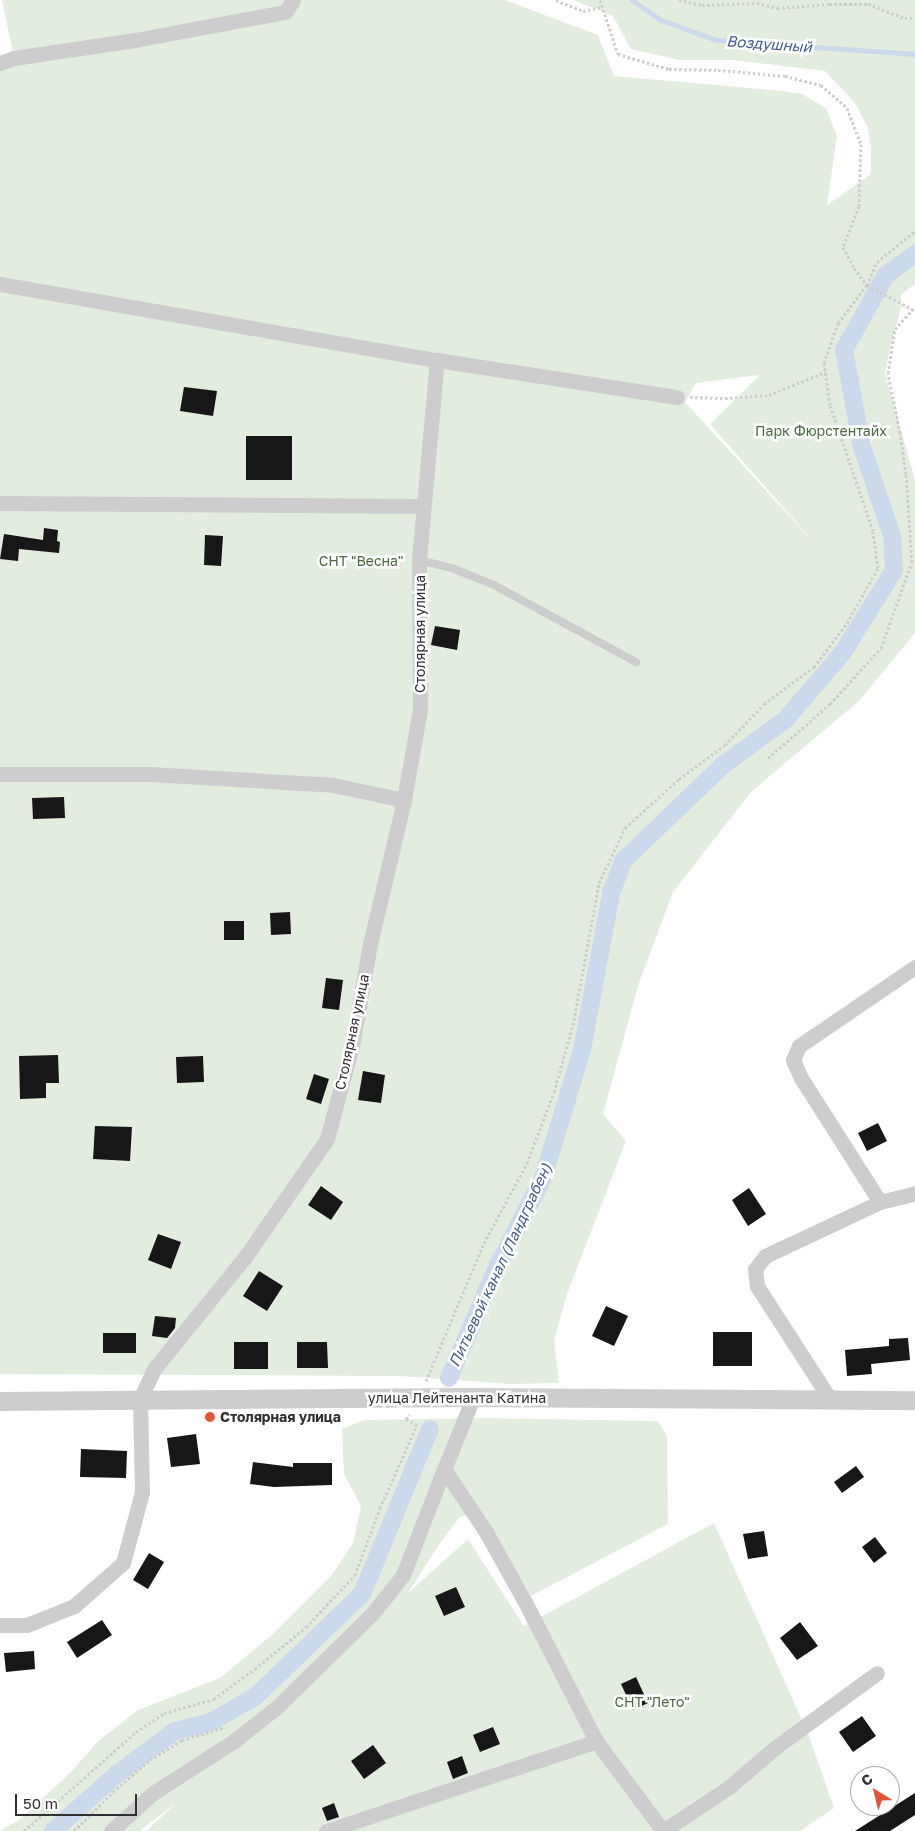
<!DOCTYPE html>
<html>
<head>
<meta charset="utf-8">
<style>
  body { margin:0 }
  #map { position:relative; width:915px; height:1831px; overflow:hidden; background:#fff; font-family:"Golos Text",sans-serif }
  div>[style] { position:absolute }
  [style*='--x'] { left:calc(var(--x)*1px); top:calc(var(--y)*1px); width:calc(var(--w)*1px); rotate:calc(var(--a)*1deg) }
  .green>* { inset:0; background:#e3eddf }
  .stream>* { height:5px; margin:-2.5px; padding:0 2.5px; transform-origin:2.5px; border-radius:2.5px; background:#ccd8ec }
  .canal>* { height:18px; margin:-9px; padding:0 9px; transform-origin:9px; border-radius:9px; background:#ccd8ec }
  .building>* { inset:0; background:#171717 }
  .path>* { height:3px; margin-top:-1.5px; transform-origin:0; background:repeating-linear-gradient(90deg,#cdcdcd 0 2.5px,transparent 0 5px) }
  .service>* { height:8px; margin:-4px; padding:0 4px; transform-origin:4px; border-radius:4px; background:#cdcdcd }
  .minor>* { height:15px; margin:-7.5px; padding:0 7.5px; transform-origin:7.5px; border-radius:7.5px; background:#cdcdcd }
  .tertiary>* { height:19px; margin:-9.5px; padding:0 9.5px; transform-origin:9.5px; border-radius:9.5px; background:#cdcdcd }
  .dots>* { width:14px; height:14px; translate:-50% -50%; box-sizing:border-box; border:2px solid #fff; border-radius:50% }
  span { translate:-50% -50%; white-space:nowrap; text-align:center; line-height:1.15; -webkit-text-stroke:5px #fff; paint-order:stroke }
  .park-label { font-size:14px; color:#486b3e }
  .street-label { font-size:14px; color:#303030 }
  .poi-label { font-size:14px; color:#303030; font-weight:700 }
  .left { translate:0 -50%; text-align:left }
  .water-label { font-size:15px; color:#405d91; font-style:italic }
  .north { position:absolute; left:850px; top:1766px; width:50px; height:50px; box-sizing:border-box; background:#fff; border:1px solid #acacac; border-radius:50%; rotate:324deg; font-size:14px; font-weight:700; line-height:20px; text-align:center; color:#303030 }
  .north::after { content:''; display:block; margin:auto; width:18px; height:22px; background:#e15639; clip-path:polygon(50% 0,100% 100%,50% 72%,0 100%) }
  .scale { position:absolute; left:15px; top:1794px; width:122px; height:22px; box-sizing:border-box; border:2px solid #303030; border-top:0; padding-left:6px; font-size:15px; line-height:18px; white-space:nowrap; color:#303030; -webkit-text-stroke:4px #fff; paint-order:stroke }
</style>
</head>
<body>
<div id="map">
  <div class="green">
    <i style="clip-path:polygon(evenodd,2px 0,505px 0,598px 35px,614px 76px,783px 91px,802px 94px,826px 108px,837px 136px,827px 205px,871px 174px,871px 149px,868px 128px,855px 103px,825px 71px,732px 60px,679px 60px,631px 49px,613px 16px,573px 0,915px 0,915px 284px,901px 295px,902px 305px,891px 343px,885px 373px,915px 480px,915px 633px,859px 701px,752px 791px,673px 892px,638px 986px,603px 1114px,626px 1141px,567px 1294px,554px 1341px,559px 1383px,511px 1384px,399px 1376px,0 1374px,0 63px,14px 58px,2px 0,760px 375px,710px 424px,817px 546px,685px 402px,696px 383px,760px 375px)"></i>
    <i style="clip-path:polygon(486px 1418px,658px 1421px,667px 1436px,668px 1524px,531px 1596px,480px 1513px,460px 1517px,440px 1543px,408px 1593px,468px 1539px,524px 1626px,714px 1523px,809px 1736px,834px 1808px,800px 1831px,146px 1831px,176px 1803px,139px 1831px,0 1831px,19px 1820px,71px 1772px,98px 1741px,138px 1710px,220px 1678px,273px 1634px,331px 1576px,353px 1543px,361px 1506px,344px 1474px,342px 1429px,364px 1420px)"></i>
  </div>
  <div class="stream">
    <i style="--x:632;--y:0;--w:35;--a:35"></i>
    <i style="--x:661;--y:20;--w:59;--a:20"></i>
    <i style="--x:716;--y:40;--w:199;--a:4"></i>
  </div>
  <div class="canal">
    <i style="--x:449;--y:1378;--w:121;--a:-66.6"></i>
    <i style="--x:497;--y:1267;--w:100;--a:-62.7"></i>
    <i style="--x:543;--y:1178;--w:134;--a:-73.1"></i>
    <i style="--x:582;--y:1050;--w:160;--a:-79.5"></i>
    <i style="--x:611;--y:893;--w:34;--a:-69"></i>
    <i style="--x:623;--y:861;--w:139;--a:-43.8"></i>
    <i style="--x:723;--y:765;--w:77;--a:-36"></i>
    <i style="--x:785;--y:720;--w:89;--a:-49.5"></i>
    <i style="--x:843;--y:652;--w:97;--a:-58.1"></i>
    <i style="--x:894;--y:570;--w:34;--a:-93"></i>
    <i style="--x:892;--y:536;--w:94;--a:-108.6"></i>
    <i style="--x:862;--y:447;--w:99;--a:-100.5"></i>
    <i style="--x:844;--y:350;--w:86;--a:-60.8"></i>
    <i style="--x:886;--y:275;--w:36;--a:-36"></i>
    <i style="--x:53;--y:1831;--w:86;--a:-41.7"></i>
    <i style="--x:117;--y:1774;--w:72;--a:-36.6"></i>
    <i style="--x:175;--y:1731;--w:37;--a:-14"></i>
    <i style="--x:211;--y:1722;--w:52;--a:-30"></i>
    <i style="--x:256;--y:1696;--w:147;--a:-43.9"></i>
    <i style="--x:362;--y:1594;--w:178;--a:-67.6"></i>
  </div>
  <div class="building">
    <i style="clip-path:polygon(184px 387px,217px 391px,213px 416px,180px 411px)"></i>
    <i style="clip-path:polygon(246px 436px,292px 436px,292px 480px,246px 480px)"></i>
    <i style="clip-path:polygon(44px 528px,58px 530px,57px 541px,60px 542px,59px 553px,19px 549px,18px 561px,0 559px,4px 534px,43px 540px)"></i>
    <i style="clip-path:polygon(205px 535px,223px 536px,221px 566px,204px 565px)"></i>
    <i style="clip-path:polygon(435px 626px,460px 630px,457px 650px,431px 645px)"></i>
    <i style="clip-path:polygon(64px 797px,65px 818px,33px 819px,32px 798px)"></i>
    <i style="clip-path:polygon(290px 912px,291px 934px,271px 935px,270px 913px)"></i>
    <i style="clip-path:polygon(224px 921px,244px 921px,244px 940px,224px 940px)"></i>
    <i style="clip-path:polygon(326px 978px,343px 980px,339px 1010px,322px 1008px)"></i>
    <i style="clip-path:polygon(58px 1055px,59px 1083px,46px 1083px,46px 1098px,20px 1099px,19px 1056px)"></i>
    <i style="clip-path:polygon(203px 1056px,204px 1082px,177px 1083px,176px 1057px)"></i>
    <i style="clip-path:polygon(363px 1071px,385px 1075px,381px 1103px,358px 1100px)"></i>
    <i style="clip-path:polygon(314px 1074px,329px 1079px,321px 1104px,306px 1099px)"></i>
    <i style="clip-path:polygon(878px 1123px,887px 1141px,867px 1151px,858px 1133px)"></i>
    <i style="clip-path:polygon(95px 1126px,132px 1127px,130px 1161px,93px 1159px)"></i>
    <i style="clip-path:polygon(321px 1186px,343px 1202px,331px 1220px,308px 1205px)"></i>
    <i style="clip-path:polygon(749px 1188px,766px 1214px,748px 1226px,732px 1200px)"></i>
    <i style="clip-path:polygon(158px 1234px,181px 1242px,171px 1269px,148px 1260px)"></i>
    <i style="clip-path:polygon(259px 1271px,283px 1286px,267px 1311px,243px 1296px)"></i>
    <i style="clip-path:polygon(606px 1306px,628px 1316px,614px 1346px,592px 1336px)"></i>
    <i style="clip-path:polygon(155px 1316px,176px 1318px,175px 1328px,167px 1338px,152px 1336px)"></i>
    <i style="clip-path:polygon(713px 1332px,752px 1332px,752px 1366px,713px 1366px)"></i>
    <i style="clip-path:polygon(103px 1333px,136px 1333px,136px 1353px,103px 1353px)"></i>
    <i style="clip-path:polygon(908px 1338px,910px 1360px,871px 1364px,872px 1374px,847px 1376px,845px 1350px,889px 1346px,889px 1339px)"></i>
    <i style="clip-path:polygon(234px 1342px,268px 1342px,268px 1369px,234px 1369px)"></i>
    <i style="clip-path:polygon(297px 1342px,327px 1342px,328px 1368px,297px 1368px)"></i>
    <i style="clip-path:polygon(196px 1434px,200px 1464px,171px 1467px,167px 1438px)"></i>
    <i style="clip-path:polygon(81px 1449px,127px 1451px,126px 1478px,80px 1477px)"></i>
    <i style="clip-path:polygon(253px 1462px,293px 1467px,293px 1463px,332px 1463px,332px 1485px,274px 1487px,250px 1484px)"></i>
    <i style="clip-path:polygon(856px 1466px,864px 1477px,842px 1493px,834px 1482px)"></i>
    <i style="clip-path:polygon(764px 1531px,768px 1556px,748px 1559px,743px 1534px)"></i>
    <i style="clip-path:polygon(875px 1537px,887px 1553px,874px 1563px,862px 1547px)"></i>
    <i style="clip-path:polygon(149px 1553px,164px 1562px,148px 1589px,133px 1580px)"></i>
    <i style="clip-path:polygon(456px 1587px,465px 1607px,444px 1616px,435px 1596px)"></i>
    <i style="clip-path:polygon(102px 1620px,112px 1635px,77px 1658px,67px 1642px)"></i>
    <i style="clip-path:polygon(800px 1622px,818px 1646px,797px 1660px,780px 1638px)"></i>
    <i style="clip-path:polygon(34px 1651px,35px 1669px,6px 1672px,4px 1653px)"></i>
    <i style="clip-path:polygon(636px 1677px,648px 1703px,633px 1710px,621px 1684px)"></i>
    <i style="clip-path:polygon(862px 1716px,876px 1736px,853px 1752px,839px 1732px)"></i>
    <i style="clip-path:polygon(493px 1727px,500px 1744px,480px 1752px,473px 1735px)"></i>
    <i style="clip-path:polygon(373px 1745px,386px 1763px,364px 1779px,351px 1761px)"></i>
    <i style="clip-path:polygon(462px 1756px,468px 1773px,453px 1779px,447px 1762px)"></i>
    <i style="clip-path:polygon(915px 1793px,915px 1815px,890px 1831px,855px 1831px)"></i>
    <i style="clip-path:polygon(334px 1803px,339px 1817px,327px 1821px,322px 1808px)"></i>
  </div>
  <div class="path">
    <i style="--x:556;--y:0;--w:29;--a:22"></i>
    <i style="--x:583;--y:11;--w:19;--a:-12"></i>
    <i style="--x:600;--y:0;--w:57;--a:71.6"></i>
    <i style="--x:618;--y:54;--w:53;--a:16.4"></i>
    <i style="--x:669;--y:69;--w:49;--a:1.2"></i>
    <i style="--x:718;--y:70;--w:67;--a:5.1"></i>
    <i style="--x:785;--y:76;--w:37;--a:14"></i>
    <i style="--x:821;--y:85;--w:35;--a:41"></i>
    <i style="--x:847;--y:108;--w:39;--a:69"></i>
    <i style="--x:861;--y:144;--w:62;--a:91.8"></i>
    <i style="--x:859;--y:206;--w:44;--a:111.3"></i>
    <i style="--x:843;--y:247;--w:24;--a:62"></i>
    <i style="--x:854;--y:268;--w:21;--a:53"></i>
    <i style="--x:867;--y:285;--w:51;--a:28.1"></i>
    <i style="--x:679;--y:0;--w:24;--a:12"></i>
    <i style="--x:702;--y:5;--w:55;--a:-2.1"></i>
    <i style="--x:757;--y:3;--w:21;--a:14"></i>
    <i style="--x:777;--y:8;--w:52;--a:-4.4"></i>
    <i style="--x:829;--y:4;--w:39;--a:0"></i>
    <i style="--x:868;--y:4;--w:40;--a:21"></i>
    <i style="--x:905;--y:18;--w:10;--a:0"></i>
    <i style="--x:690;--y:397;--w:35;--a:2"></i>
    <i style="--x:725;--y:398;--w:44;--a:-3.9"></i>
    <i style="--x:769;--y:395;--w:61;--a:-22.3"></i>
    <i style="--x:768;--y:758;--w:82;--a:-41.1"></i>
    <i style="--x:830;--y:704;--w:76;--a:-47.7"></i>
    <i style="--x:881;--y:648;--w:91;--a:-70.2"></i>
    <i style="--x:912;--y:562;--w:88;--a:-93.9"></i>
    <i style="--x:906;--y:474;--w:41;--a:-98.3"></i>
    <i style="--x:900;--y:433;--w:61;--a:-101.3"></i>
    <i style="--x:888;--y:373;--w:45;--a:-81"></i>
    <i style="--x:895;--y:329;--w:30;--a:-48"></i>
    <i style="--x:426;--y:1381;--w:150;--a:-67.2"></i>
    <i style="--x:484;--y:1243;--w:91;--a:-61.7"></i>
    <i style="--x:527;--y:1163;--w:76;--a:-69.2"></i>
    <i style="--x:554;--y:1092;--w:70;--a:-74.2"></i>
    <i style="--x:573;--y:1025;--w:144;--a:-79.6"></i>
    <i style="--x:599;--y:883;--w:61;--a:-64.7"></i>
    <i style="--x:625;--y:828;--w:73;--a:-42.2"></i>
    <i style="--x:679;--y:779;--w:57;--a:-36.5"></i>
    <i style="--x:725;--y:745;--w:57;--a:-46.4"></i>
    <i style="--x:764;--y:704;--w:62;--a:-36.5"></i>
    <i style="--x:814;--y:667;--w:55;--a:-53.1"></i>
    <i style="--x:847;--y:623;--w:63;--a:-60.6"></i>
    <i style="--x:878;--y:568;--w:37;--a:-98"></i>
    <i style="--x:873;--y:531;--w:133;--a:-108.8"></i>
    <i style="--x:830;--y:405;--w:42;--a:-98.1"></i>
    <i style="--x:824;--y:363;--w:42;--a:-70.7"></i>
    <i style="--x:838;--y:323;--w:48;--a:-52.7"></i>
    <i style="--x:867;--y:285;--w:25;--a:-67"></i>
    <i style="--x:877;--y:262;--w:49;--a:-39.2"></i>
    <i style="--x:24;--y:1831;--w:149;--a:-41.5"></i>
    <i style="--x:136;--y:1732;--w:34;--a:-34"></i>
    <i style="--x:164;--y:1713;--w:52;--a:-15.6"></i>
    <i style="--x:214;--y:1699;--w:51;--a:-36.2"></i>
    <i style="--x:255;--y:1669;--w:66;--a:-39.5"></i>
    <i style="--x:306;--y:1627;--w:71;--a:-46.7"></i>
    <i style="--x:355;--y:1575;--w:72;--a:-69.5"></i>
    <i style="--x:380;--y:1508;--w:91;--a:-66"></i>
    <i style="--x:417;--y:1425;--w:13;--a:-151"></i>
    <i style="--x:406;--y:1419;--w:6;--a:-51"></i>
    <i style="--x:74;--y:1831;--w:55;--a:-45"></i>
    <i style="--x:113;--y:1792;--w:49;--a:-40.9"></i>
    <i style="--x:150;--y:1760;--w:38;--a:-32"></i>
    <i style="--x:182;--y:1740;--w:45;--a:-16.8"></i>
  </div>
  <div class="service">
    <i style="--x:419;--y:560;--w:36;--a:14"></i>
    <i style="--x:454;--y:569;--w:43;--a:21.8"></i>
    <i style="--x:494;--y:585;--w:162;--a:28.5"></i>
  </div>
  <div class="minor">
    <i style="--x:0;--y:63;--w:15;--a:-20"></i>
    <i style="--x:14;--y:58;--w:122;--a:-8.5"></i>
    <i style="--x:135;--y:40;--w:153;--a:-10.6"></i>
    <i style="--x:285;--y:12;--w:14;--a:-56"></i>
    <i style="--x:0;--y:284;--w:444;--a:9.9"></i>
    <i style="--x:437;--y:360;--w:243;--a:8.8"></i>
    <i style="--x:0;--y:503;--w:423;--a:0.4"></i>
    <i style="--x:0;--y:774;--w:150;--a:0"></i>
    <i style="--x:150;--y:774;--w:183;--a:3.4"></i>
    <i style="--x:333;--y:785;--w:73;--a:11.9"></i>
    <i style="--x:880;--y:1202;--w:147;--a:-122.5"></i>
    <i style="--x:801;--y:1078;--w:20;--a:-114"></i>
    <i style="--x:793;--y:1060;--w:15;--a:-67"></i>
    <i style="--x:799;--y:1046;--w:140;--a:-34.3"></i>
    <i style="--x:473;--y:1398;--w:77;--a:112.2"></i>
    <i style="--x:444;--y:1469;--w:76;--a:56.3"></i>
    <i style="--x:486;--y:1532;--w:82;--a:60.9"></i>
    <i style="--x:526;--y:1604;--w:154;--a:62.9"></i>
    <i style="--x:596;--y:1741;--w:112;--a:53.3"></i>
    <i style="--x:663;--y:1831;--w:79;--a:-33.7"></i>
    <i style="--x:729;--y:1787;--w:62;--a:-40.4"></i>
    <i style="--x:776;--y:1747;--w:125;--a:-36.2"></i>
    <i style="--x:830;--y:1399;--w:135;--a:-122.9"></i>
    <i style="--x:757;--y:1286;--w:17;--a:-97"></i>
    <i style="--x:755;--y:1269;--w:16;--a:-52"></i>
    <i style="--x:765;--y:1256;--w:127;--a:-25.2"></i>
    <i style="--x:880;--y:1202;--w:36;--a:-14"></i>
    <i style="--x:0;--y:1625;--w:27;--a:0"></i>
    <i style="--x:27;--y:1625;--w:51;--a:-22"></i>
    <i style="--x:74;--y:1606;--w:65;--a:-41.3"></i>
    <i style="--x:123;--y:1563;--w:73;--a:-75"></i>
    <i style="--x:142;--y:1492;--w:93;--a:-91.2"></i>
    <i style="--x:140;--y:1399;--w:33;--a:-65"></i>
    <i style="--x:154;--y:1369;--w:144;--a:-50.9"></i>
    <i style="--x:245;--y:1257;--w:144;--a:-55.2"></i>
    <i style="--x:327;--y:1139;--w:96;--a:-75"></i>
    <i style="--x:352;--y:1046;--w:104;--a:-80"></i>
    <i style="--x:370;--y:944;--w:148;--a:-76.7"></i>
    <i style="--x:404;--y:800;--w:92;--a:-80"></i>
    <i style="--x:420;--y:709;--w:149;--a:-90.4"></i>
    <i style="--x:419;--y:560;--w:201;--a:-84.9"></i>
    <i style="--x:111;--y:1831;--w:57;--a:-42.1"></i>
    <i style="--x:153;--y:1793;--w:96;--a:-32.7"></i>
    <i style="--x:234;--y:1741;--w:55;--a:-38.3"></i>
    <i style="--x:277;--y:1707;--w:133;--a:-44.4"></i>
    <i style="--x:372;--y:1614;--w:50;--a:-51.5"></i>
    <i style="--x:403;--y:1575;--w:114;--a:-68.9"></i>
    <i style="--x:326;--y:1831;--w:285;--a:-18.4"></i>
  </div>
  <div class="tertiary">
    <i style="--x:0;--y:1401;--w:464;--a:-0.5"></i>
    <i style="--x:464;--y:1397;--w:451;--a:0.4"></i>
  </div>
  <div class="dots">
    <i style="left:210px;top:1417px;background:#e15639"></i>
  </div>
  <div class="park-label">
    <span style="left:821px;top:431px">Парк Фюрстентайх</span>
    <span style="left:361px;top:561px">СНТ "Весна"</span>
    <span style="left:652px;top:1702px">СНТ "Лето"</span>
  </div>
  <div class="street-label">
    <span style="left:420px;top:634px;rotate:-90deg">Столярная улица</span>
    <span style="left:352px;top:1032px;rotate:-78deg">Столярная улица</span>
    <span style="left:457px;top:1398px">улица Лейтенанта Катина</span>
  </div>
  <div class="poi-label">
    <span class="left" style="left:220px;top:1417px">Столярная улица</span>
  </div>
  <div class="water-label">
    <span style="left:769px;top:44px;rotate:4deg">Воздушный</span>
    <span style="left:500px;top:1265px;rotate:-65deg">Питьевой канал (Ландграбен)</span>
  </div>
  <div class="north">С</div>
  <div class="scale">50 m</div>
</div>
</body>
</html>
